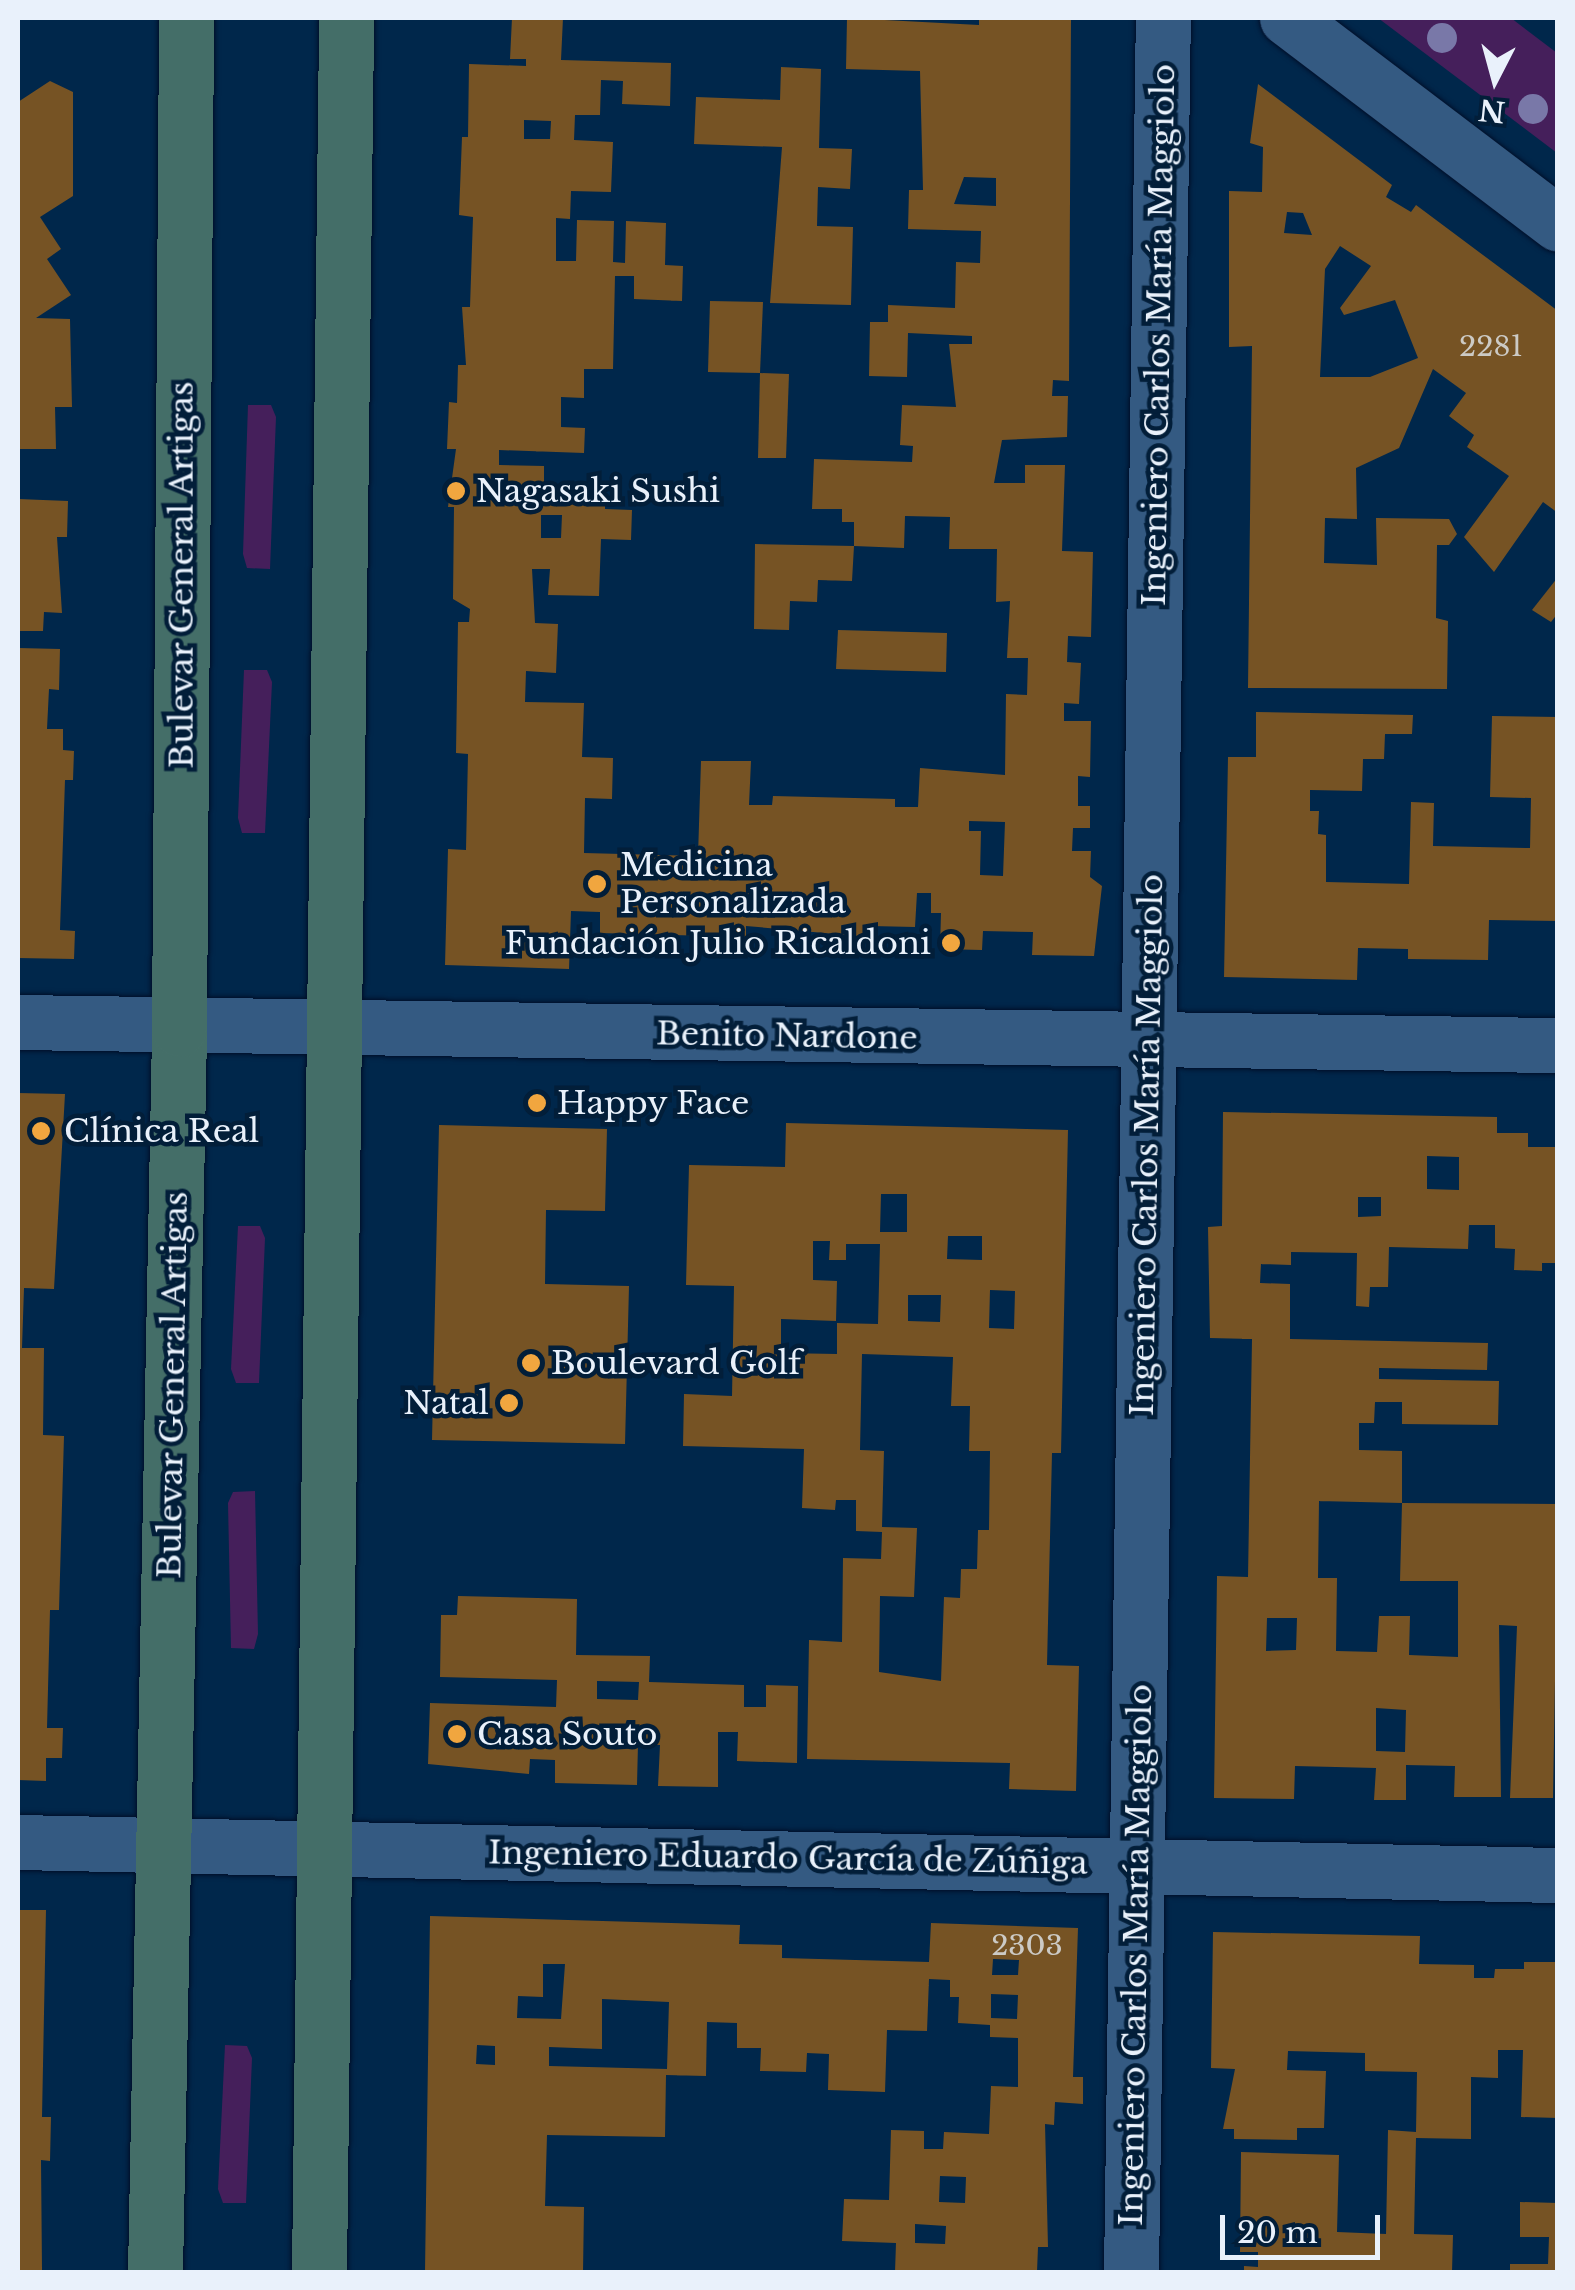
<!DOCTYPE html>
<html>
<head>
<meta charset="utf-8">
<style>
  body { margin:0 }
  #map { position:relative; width:1575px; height:2290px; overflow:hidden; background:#00274b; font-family:"Libre Baskerville",serif }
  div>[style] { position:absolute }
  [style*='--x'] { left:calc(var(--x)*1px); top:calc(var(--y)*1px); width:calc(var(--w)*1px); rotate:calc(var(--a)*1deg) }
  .green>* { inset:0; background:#451f5b }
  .building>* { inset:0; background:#765324 }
  .roads { filter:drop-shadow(0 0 2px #000f29) drop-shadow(0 0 2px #000f29) }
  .minor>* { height:55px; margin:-27.5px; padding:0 27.5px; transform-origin:27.5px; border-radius:27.5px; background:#345a82 }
  .secondary>* { height:55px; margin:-27.5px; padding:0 27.5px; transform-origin:27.5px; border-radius:27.5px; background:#446e68 }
  .trees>* { width:30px; height:30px; margin:-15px; border-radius:50%; background:#7978a8 }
  .dots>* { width:28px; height:28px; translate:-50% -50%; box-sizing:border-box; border:5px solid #021e39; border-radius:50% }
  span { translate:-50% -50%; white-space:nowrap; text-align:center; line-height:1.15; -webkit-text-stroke:9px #021e39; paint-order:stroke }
  .number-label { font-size:28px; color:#cccac5 }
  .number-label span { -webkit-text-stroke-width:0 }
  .street-label { font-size:32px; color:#e9f1fb }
  .poi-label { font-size:32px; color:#e9f1fb }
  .left { translate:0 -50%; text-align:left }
  .right { translate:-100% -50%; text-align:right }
  .frame { position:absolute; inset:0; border:20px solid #e9f1fb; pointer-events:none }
  .north { position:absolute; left:1445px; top:30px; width:100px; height:100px; -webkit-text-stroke:8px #021e39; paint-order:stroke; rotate:186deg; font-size:28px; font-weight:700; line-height:40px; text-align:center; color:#e9f1fb }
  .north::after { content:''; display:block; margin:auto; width:35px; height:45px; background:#e9f1fb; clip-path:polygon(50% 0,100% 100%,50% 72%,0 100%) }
  .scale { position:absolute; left:1220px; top:2215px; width:160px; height:45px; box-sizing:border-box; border:5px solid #e9f1fb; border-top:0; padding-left:12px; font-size:30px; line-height:35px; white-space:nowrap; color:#e9f1fb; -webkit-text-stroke:8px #021e39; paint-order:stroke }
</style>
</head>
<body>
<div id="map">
  <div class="green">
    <i style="clip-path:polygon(1378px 18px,1511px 18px,1557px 53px,1557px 153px)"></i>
    <i style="clip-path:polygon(248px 405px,271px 405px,276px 417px,270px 569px,247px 568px,243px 554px)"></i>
    <i style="clip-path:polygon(244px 670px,267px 670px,272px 682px,265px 833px,242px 833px,238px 818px)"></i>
    <i style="clip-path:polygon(238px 1226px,260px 1226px,265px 1238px,259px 1383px,236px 1383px,231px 1369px)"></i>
    <i style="clip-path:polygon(255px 1491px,258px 1634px,254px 1649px,231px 1648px,228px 1503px,233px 1492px)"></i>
    <i style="clip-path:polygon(225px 2045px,247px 2046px,252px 2058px,246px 2203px,223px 2203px,218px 2189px)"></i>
  </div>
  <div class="building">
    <i style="clip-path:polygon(evenodd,512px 18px,563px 18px,561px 60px,671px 63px,670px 106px,622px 104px,623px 81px,601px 80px,600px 115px,575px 115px,574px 140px,613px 142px,611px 192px,571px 191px,570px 219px,556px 218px,556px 261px,576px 261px,577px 220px,614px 221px,613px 262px,625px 263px,626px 221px,666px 223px,665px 265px,683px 266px,682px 301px,634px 299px,634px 276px,615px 276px,613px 369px,584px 369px,584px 398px,561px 397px,561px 427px,585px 428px,584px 453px,499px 450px,499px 465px,544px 466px,544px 499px,605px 501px,605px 509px,632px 510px,631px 540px,601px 539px,599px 596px,548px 595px,550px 569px,532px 569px,535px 623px,558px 624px,556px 673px,526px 671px,525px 702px,584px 703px,582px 757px,613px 758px,612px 799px,585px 798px,584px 853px,698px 856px,701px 761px,751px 761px,749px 805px,772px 805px,773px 796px,895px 799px,895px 807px,918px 807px,920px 768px,1005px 775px,1006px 694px,1027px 695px,1028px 658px,1007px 658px,1010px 601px,996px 602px,997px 549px,949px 549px,950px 517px,905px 516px,904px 548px,854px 546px,852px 581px,818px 580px,817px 602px,790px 601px,789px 630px,754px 629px,755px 544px,854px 546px,854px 522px,842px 522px,842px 509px,812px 509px,814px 459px,912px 462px,913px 446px,900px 445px,902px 405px,956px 407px,949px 344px,972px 344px,972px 336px,908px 333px,907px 377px,869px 376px,870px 322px,888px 322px,888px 305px,955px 308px,956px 262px,980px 263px,981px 231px,908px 229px,909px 190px,923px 190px,920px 71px,846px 69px,847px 18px,979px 25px,979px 18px,1071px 18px,1069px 381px,1053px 380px,1052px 396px,1068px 396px,1067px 437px,1002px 440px,994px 483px,1025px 483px,1025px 465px,1065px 465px,1062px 551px,1093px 552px,1091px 637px,1068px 636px,1067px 662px,1081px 663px,1079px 704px,1064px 703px,1064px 721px,1091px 721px,1090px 777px,1078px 776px,1078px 806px,1090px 806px,1090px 828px,1073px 828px,1072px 851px,1091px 851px,1090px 877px,1102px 886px,1094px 956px,1032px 955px,1033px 932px,983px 931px,982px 950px,940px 949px,941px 913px,931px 913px,931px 893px,917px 893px,915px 927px,871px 926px,870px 937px,746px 926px,746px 937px,600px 933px,600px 912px,571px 911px,569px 969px,445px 965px,448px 849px,466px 850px,468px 754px,456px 753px,458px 622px,469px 622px,470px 609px,453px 599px,454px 507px,448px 507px,456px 449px,447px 449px,449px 402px,457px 403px,458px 365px,466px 365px,462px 307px,470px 307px,473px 217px,459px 215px,462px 137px,468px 137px,469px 64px,526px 66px,526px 59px,510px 59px,512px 18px,524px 120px,551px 121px,550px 139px,524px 139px,524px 120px,512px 18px,964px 177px,996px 178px,996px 206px,954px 204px,964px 177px,512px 18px,541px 515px,562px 515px,561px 538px,541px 538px,541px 515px,512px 18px,969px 821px,1005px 822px,1003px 876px,980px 875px,981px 831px,969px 831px,969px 821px)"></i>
    <i style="clip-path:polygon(781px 67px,821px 69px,819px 148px,852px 149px,850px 189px,818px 187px,817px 226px,853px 227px,851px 305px,770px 303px,782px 147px,694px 144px,696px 97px,780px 100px)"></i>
    <i style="clip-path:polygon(50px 81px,73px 92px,73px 196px,40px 217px,61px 249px,47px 259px,71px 295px,36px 318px,70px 319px,72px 407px,55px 407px,56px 449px,18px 449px,18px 102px)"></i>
    <i style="clip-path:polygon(evenodd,1258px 84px,1392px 185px,1386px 197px,1411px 212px,1416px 205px,1558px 311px,1558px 513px,1543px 502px,1494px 572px,1464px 537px,1509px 476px,1467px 447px,1474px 435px,1449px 416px,1466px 393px,1433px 369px,1399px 448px,1356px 468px,1357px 519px,1325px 518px,1324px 563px,1377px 565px,1376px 518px,1449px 519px,1457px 534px,1449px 545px,1437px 545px,1436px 618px,1448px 621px,1447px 689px,1248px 688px,1252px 346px,1229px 347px,1229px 191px,1262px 192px,1263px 147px,1250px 143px,1258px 84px,1287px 212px,1303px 213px,1312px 235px,1284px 233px,1287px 212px,1258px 84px,1340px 246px,1371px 266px,1340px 308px,1344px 315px,1395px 300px,1418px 358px,1370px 377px,1320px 377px,1325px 269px,1340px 246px)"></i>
    <i style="clip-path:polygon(710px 301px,763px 302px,760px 373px,708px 372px)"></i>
    <i style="clip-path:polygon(760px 373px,789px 374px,786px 458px,758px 458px)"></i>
    <i style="clip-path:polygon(18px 499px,68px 501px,67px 537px,57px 537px,62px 613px,44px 612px,43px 631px,18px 631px)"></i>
    <i style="clip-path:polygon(1558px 577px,1558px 613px,1551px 622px,1532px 610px)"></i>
    <i style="clip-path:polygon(838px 630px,947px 633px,946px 672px,836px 669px)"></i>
    <i style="clip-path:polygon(18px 648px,60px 649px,59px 690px,49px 689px,47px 729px,63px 729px,63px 750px,74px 751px,73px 780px,65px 780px,60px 930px,75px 931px,74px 959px,18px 958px)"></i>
    <i style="clip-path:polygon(1256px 712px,1413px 715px,1412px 734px,1385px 734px,1384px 759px,1363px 759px,1362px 791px,1310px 790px,1310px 811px,1319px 811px,1318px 834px,1326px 835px,1326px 882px,1409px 884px,1411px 802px,1434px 803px,1433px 846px,1530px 848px,1531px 798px,1490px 797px,1492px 716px,1558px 717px,1558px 921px,1489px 920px,1488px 960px,1408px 959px,1408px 949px,1358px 948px,1357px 980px,1224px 977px,1228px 757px,1256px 757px)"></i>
    <i style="clip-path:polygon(18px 1093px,65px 1094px,54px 1289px,24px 1288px,22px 1348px,44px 1348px,43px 1435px,64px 1436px,59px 1610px,50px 1610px,47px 1728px,63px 1728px,62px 1758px,46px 1758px,46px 1781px,18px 1780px)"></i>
    <i style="clip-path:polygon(evenodd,1223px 1112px,1497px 1117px,1497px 1133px,1528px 1133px,1528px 1147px,1558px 1147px,1558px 1263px,1542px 1263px,1542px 1271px,1514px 1270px,1515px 1249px,1495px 1248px,1495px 1225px,1469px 1225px,1468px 1249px,1389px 1247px,1388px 1287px,1370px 1287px,1369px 1307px,1356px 1306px,1357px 1253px,1291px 1252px,1291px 1265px,1261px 1264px,1260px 1283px,1290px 1284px,1290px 1339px,1488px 1343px,1487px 1370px,1379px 1368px,1379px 1379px,1499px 1381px,1498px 1425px,1402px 1424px,1402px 1402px,1375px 1402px,1374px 1423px,1359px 1423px,1359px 1450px,1402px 1451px,1402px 1503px,1558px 1504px,1553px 1798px,1510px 1798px,1517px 1626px,1499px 1625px,1501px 1797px,1454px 1797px,1455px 1766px,1406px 1765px,1406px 1800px,1374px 1800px,1376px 1768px,1295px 1766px,1294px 1799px,1214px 1798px,1217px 1576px,1248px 1577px,1252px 1339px,1210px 1338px,1208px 1227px,1222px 1226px,1223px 1112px,1427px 1156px,1459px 1157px,1459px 1190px,1427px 1189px,1427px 1156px,1223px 1112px,1358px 1197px,1381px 1197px,1381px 1216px,1358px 1217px,1358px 1197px,1223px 1112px,1319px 1501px,1402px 1503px,1400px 1581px,1458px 1581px,1458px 1657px,1409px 1655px,1410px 1616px,1379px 1616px,1377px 1652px,1336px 1651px,1337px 1578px,1318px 1578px,1319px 1501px,1223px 1112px,1267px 1618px,1297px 1618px,1296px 1650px,1266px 1651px,1267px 1618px,1223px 1112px,1376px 1708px,1406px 1710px,1405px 1752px,1376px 1751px,1376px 1708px)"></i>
    <i style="clip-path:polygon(evenodd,786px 1123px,1068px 1130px,1061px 1453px,1052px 1453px,1047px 1665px,1079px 1666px,1076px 1791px,1009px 1789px,1010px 1763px,807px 1759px,809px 1640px,842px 1642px,843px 1558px,881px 1559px,882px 1532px,856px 1531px,856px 1500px,836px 1500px,835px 1510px,802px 1508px,804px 1449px,683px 1446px,684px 1394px,732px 1396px,734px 1286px,686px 1285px,689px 1165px,785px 1167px,786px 1123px,881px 1194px,907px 1194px,907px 1232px,880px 1232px,881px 1194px,786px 1123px,948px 1236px,982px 1236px,982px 1260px,947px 1259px,948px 1236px,786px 1123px,813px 1241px,830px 1241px,829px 1260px,846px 1260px,846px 1244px,880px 1244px,878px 1324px,837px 1323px,837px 1354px,781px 1353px,781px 1319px,836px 1321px,837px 1281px,813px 1280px,813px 1241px,786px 1123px,990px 1290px,1015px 1291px,1014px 1329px,989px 1328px,990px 1290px,786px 1123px,908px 1295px,941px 1295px,940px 1322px,908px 1321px,908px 1295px,786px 1123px,862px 1354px,953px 1357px,951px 1406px,970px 1406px,969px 1451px,990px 1451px,989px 1530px,978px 1530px,977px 1569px,961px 1569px,960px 1598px,944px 1597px,941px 1681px,879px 1672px,880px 1596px,914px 1597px,917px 1528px,882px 1527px,884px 1451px,860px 1450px,862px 1354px)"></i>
    <i style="clip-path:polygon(439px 1125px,607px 1129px,605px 1211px,546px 1210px,545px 1284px,629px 1286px,625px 1444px,432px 1440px)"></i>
    <i style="clip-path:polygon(evenodd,458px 1596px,577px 1599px,576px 1655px,650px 1656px,649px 1682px,744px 1685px,744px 1707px,766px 1707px,766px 1685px,798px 1686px,797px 1763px,737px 1761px,738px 1732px,718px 1732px,718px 1787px,658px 1786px,660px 1745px,638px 1744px,637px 1785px,555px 1783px,555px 1760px,530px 1759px,529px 1774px,428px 1764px,430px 1703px,556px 1707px,557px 1680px,440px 1677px,441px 1615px,457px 1615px,458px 1596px,597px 1681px,639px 1682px,638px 1700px,597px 1699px,597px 1681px)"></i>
    <i style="clip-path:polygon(18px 1910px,46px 1910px,42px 2117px,51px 2117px,50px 2161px,41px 2160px,42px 2270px,18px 2270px)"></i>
    <i style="clip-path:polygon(evenodd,430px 1916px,740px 1925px,739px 1944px,782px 1945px,782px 1958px,929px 1962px,931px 1923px,1078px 1928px,1073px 2077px,1083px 2077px,1083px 2104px,1055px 2102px,1054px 2125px,1045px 2124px,1048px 2247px,1038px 2247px,1037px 2272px,895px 2272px,896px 2243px,842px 2241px,844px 2199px,889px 2200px,891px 2130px,924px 2131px,924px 2149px,943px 2149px,944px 2132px,989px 2134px,991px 2086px,1018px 2087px,1018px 2038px,990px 2037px,990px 2025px,958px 2023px,959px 1997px,950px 1997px,950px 1980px,929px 1979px,927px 2031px,887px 2030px,885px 2092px,828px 2090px,829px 2054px,807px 2053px,806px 2072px,760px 2071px,761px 2048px,737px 2048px,737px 2023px,707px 2022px,706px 2076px,666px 2075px,665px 2137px,547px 2135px,545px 2206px,584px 2207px,583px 2272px,425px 2272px,430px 1916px,993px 1959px,1019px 1960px,1018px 1975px,992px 1975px,993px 1959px,430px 1916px,543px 1964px,565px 1964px,561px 2019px,517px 2018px,518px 1996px,543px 1997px,543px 1964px,430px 1916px,991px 1994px,1018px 1995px,1017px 2019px,991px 2018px,991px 1994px,430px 1916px,602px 1999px,669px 2002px,667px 2069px,549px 2066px,549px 2047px,602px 2049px,602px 1999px,430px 1916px,477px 2045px,495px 2046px,495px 2065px,476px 2064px,477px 2045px,430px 1916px,940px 2176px,966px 2177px,965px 2203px,939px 2202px,940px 2176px,430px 1916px,915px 2224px,946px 2226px,945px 2244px,915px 2243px,915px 2224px)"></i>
    <i style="clip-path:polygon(1213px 1932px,1420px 1936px,1419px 1964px,1474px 1965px,1474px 1978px,1494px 1978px,1495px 1969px,1524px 1969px,1524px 1962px,1558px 1962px,1558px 2118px,1521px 2117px,1523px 2050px,1498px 2050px,1498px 2078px,1471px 2077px,1471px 2139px,1416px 2138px,1414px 2234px,1453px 2235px,1452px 2272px,1244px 2272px,1244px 2266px,1258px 2267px,1258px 2252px,1240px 2252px,1241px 2152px,1339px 2155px,1337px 2232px,1386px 2234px,1388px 2130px,1416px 2132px,1417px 2072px,1365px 2071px,1365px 2053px,1288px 2051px,1287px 2070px,1326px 2071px,1324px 2128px,1297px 2128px,1297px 2140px,1234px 2139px,1234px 2129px,1223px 2129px,1235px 2069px,1211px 2068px)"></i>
    <i style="clip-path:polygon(1520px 2202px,1558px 2203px,1558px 2272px,1510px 2272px,1510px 2264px,1548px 2264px,1549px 2237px,1520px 2237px)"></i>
  </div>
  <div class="roads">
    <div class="minor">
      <i style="--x:1287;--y:18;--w:340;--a:37.2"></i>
      <i style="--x:18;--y:1022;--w:1540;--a:0.86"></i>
      <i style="--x:18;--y:1842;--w:1540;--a:1.23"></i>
      <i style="--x:1131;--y:2272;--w:2254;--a:-89.19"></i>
    </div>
    <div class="secondary">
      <i style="--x:155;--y:2272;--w:1243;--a:-88.89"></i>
      <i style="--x:179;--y:1029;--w:1011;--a:-89.6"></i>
      <i style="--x:319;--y:2272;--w:2254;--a:-89.31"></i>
    </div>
  </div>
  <div class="trees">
    <i style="left:1442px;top:38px"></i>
    <i style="left:1533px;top:109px"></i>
  </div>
  <div class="dots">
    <i style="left:456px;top:491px;background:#f1a63f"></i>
    <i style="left:597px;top:884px;background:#f1a63f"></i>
    <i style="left:951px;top:943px;background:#f1a63f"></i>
    <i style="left:537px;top:1103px;background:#f1a63f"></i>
    <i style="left:41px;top:1131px;background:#f1a63f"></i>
    <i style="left:531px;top:1363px;background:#f1a63f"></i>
    <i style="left:509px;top:1403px;background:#f1a63f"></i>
    <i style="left:457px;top:1734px;background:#f1a63f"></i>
  </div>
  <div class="number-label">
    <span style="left:1491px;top:347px">2281</span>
    <span style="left:1027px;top:1946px">2303</span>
  </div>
  <div class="street-label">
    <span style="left:1159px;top:335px;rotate:-89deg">Ingeniero Carlos María Maggiolo</span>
    <span style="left:182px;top:575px;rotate:-90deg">Bulevar General Artigas</span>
    <span style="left:787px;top:1036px;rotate:1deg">Benito Nardone</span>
    <span style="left:1147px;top:1145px;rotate:-89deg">Ingeniero Carlos María Maggiolo</span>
    <span style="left:173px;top:1385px;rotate:-89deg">Bulevar General Artigas</span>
    <span style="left:788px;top:1858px;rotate:1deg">Ingeniero Eduardo García de Zúñiga</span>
    <span style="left:1136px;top:1955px;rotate:-89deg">Ingeniero Carlos María Maggiolo</span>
  </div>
  <div class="poi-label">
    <span class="left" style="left:476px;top:491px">Nagasaki Sushi</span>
    <span class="left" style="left:620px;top:884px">Medicina<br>Personalizada</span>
    <span class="right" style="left:931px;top:943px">Fundación Julio Ricaldoni</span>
    <span class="left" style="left:557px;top:1103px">Happy Face</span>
    <span class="left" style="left:64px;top:1131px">Clínica Real</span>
    <span class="left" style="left:551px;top:1363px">Boulevard Golf</span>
    <span class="right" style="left:489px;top:1403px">Natal</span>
    <span class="left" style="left:477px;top:1734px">Casa Souto</span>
  </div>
  <div class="frame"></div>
  <div class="north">N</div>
  <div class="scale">20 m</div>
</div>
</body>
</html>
